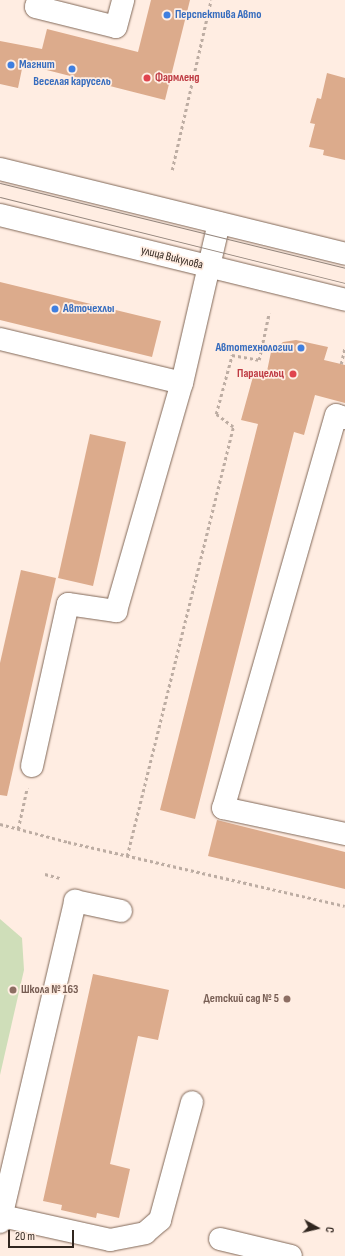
<!DOCTYPE html>
<html>
<head>
<meta charset="utf-8">
<style>
  body { margin:0 }
  #map { position:relative; width:345px; height:1256px; overflow:hidden; background:#ffede2; font-family:"Sofia Sans Condensed",sans-serif }
  div>[style] { position:absolute }
  [style*='--x'] { left:calc(var(--x)*1px); top:calc(var(--y)*1px); width:calc(var(--w)*1px); rotate:calc(var(--a)*1deg) }
  .green>* { inset:0; background:#cfdeb9 }
  .building>* { inset:0; background:#dcab8c }
  .path>* { height:2.5px; margin-top:-1.25px; transform-origin:0; background:repeating-linear-gradient(90deg,#bdada3 0 3px,transparent 0 6px) }
  .roads { filter:drop-shadow(0 0 1px #816858) drop-shadow(0 0 1px #816858) }
  .minor>* { height:22px; margin:-11px; padding:0 11px; transform-origin:11px; border-radius:11px; background:#fff }
  .tram>* { height:1px; margin:-0.5px; padding:0 0.5px; transform-origin:0.5px; border-radius:0.5px; background:#94867d }
  .dots>* { width:11px; height:11px; translate:-50% -50%; box-sizing:border-box; border:2px solid #ffede2; border-radius:50% }
  span { translate:-50% -50%; white-space:nowrap; text-align:center; line-height:1.15; -webkit-text-stroke:3.5px #ffede2; paint-order:stroke }
  .shop-label { font-size:12px; color:#366cbe; font-weight:700 }
  .left { translate:0 -50%; text-align:left }
  .right { translate:-100% -50%; text-align:right }
  .health-label { font-size:12px; color:#be3a42; font-weight:700 }
  .street-label { font-size:12px; color:#31261f }
  .education-label { font-size:12px; color:#785e54; font-weight:700 }
  .north { position:absolute; left:297px; top:1208px; width:40px; height:40px; -webkit-text-stroke:3px #ffede2; paint-order:stroke; rotate:98deg; font-size:11px; font-weight:700; line-height:16px; text-align:center; color:#31261f }
  .north::after { content:''; display:block; margin:auto; width:14px; height:18px; background:#31261f; clip-path:polygon(50% 0,100% 100%,50% 72%,0 100%) }
  .scale { position:absolute; left:8px; top:1230px; width:66px; height:18px; box-sizing:border-box; border:2px solid #31261f; border-top:0; padding-left:5px; font-size:12px; line-height:14px; white-space:nowrap; color:#31261f; -webkit-text-stroke:3px #ffede2; paint-order:stroke }
</style>
</head>
<body>
<div id="map">
  <div class="green">
    <i style="clip-path:polygon(0 919px,22px 938px,24px 970px,0 1075px)"></i>
  </div>
  <div class="building">
    <i style="clip-path:polygon(151px 0,190px 0,165px 100px,23px 64px,18px 88px,0 84px,0 41px,42px 49px,47px 29px,138px 52px)"></i>
    <i style="clip-path:polygon(327px 73px,345px 78px,345px 160px,323px 155px,324px 150px,309px 147px,315px 124px,310px 123px,317px 98px,321px 99px)"></i>
    <i style="clip-path:polygon(0 282px,161px 321px,152px 357px,0 320px)"></i>
    <i style="clip-path:polygon(296px 340px,328px 347px,324px 360px,345px 365px,345px 403px,315px 395px,304px 435px,294px 432px,195px 819px,160px 810px,258px 424px,241px 420px,254px 373px,266px 376px,271px 352px,283px 342px)"></i>
    <i style="clip-path:polygon(90px 434px,126px 442px,93px 586px,58px 578px)"></i>
    <i style="clip-path:polygon(21px 570px,56px 578px,7px 796px,0 795px,0 663px)"></i>
    <i style="clip-path:polygon(217px 820px,345px 852px,345px 889px,208px 856px)"></i>
    <i style="clip-path:polygon(93px 974px,169px 990px,158px 1040px,138px 1036px,110px 1164px,130px 1169px,119px 1218px,97px 1213px,96px 1218px,61px 1210px,62px 1205px,43px 1201px)"></i>
  </div>
  <div class="path">
    <i style="--x:172;--y:170;--w:174;--a:-77.1"></i>
    <i style="--x:341;--y:364;--w:17;--a:-77"></i>
    <i style="--x:0;--y:824;--w:70;--a:14.8"></i>
    <i style="--x:68;--y:842;--w:284;--a:13"></i>
    <i style="--x:18;--y:829;--w:42;--a:-77.6"></i>
    <i style="--x:127;--y:856;--w:442;--a:-76.1"></i>
    <i style="--x:233;--y:427;--w:21;--a:-143"></i>
    <i style="--x:216;--y:414;--w:61;--a:-74.8"></i>
    <i style="--x:232;--y:355;--w:27;--a:10"></i>
    <i style="--x:259;--y:360;--w:48;--a:-78"></i>
    <i style="--x:45;--y:874;--w:16;--a:15"></i>
  </div>
  <div class="roads">
    <div class="minor">
      <i style="--x:38;--y:0;--w:7;--a:106"></i>
      <i style="--x:36;--y:7;--w:82;--a:14"></i>
      <i style="--x:116;--y:27;--w:28;--a:-75"></i>
      <i style="--x:0;--y:169;--w:355;--a:13.8"></i>
      <i style="--x:0;--y:215;--w:355;--a:13.8"></i>
      <i style="--x:0;--y:339;--w:187;--a:13.6"></i>
      <i style="--x:345;--y:418;--w:9;--a:-162"></i>
      <i style="--x:336;--y:415;--w:409;--a:106"></i>
      <i style="--x:223;--y:808;--w:125;--a:12"></i>
      <i style="--x:32;--y:766;--w:166;--a:-77.5"></i>
      <i style="--x:68;--y:604;--w:49;--a:8.3"></i>
      <i style="--x:116;--y:611;--w:237;--a:-73.9"></i>
      <i style="--x:182;--y:383;--w:164;--a:-77"></i>
      <i style="--x:2;--y:1216;--w:111;--a:12.5"></i>
      <i style="--x:110;--y:1240;--w:36;--a:-11"></i>
      <i style="--x:145;--y:1233;--w:20;--a:-41"></i>
      <i style="--x:160;--y:1220;--w:122;--a:-74.8"></i>
      <i style="--x:0;--y:1222;--w:330;--a:-76.8"></i>
      <i style="--x:75;--y:901;--w:47;--a:12.3"></i>
      <i style="--x:220;--y:1239;--w:73;--a:13.5"></i>
    </div>
  </div>
  <div class="tram">
    <i style="--x:0;--y:183;--w:355;--a:13.8"></i>
    <i style="--x:0;--y:197;--w:356;--a:14"></i>
  </div>
  <div class="dots">
    <i style="left:167px;top:15px;background:#3f7fe0"></i>
    <i style="left:11px;top:65px;background:#3f7fe0"></i>
    <i style="left:72px;top:69px;background:#3f7fe0"></i>
    <i style="left:147px;top:78px;background:#e0444e"></i>
    <i style="left:55px;top:309px;background:#3f7fe0"></i>
    <i style="left:301px;top:348px;background:#3f7fe0"></i>
    <i style="left:293px;top:374px;background:#e0444e"></i>
    <i style="left:13px;top:990px;background:#8d6e63"></i>
    <i style="left:287px;top:999px;background:#8d6e63"></i>
  </div>
  <div class="shop-label">
    <span class="left" style="left:175px;top:15px">Перспектива Авто</span>
    <span class="left" style="left:19px;top:65px">Магнит</span>
    <span style="left:72px;top:82px">Веселая карусель</span>
    <span class="left" style="left:63px;top:309px">Авточехлы</span>
    <span class="right" style="left:293px;top:348px">Автотехнологии</span>
  </div>
  <div class="health-label">
    <span class="left" style="left:155px;top:78px">Фармленд</span>
    <span class="right" style="left:284px;top:374px">Парацельц</span>
  </div>
  <div class="street-label">
    <span style="left:172px;top:258px;rotate:14deg">улица Викулова</span>
  </div>
  <div class="education-label">
    <span class="left" style="left:21px;top:990px">Школа № 163</span>
    <span class="right" style="left:279px;top:999px">Детский сад № 5</span>
  </div>
  <div class="north">С</div>
  <div class="scale">20 m</div>
</div>
</body>
</html>
